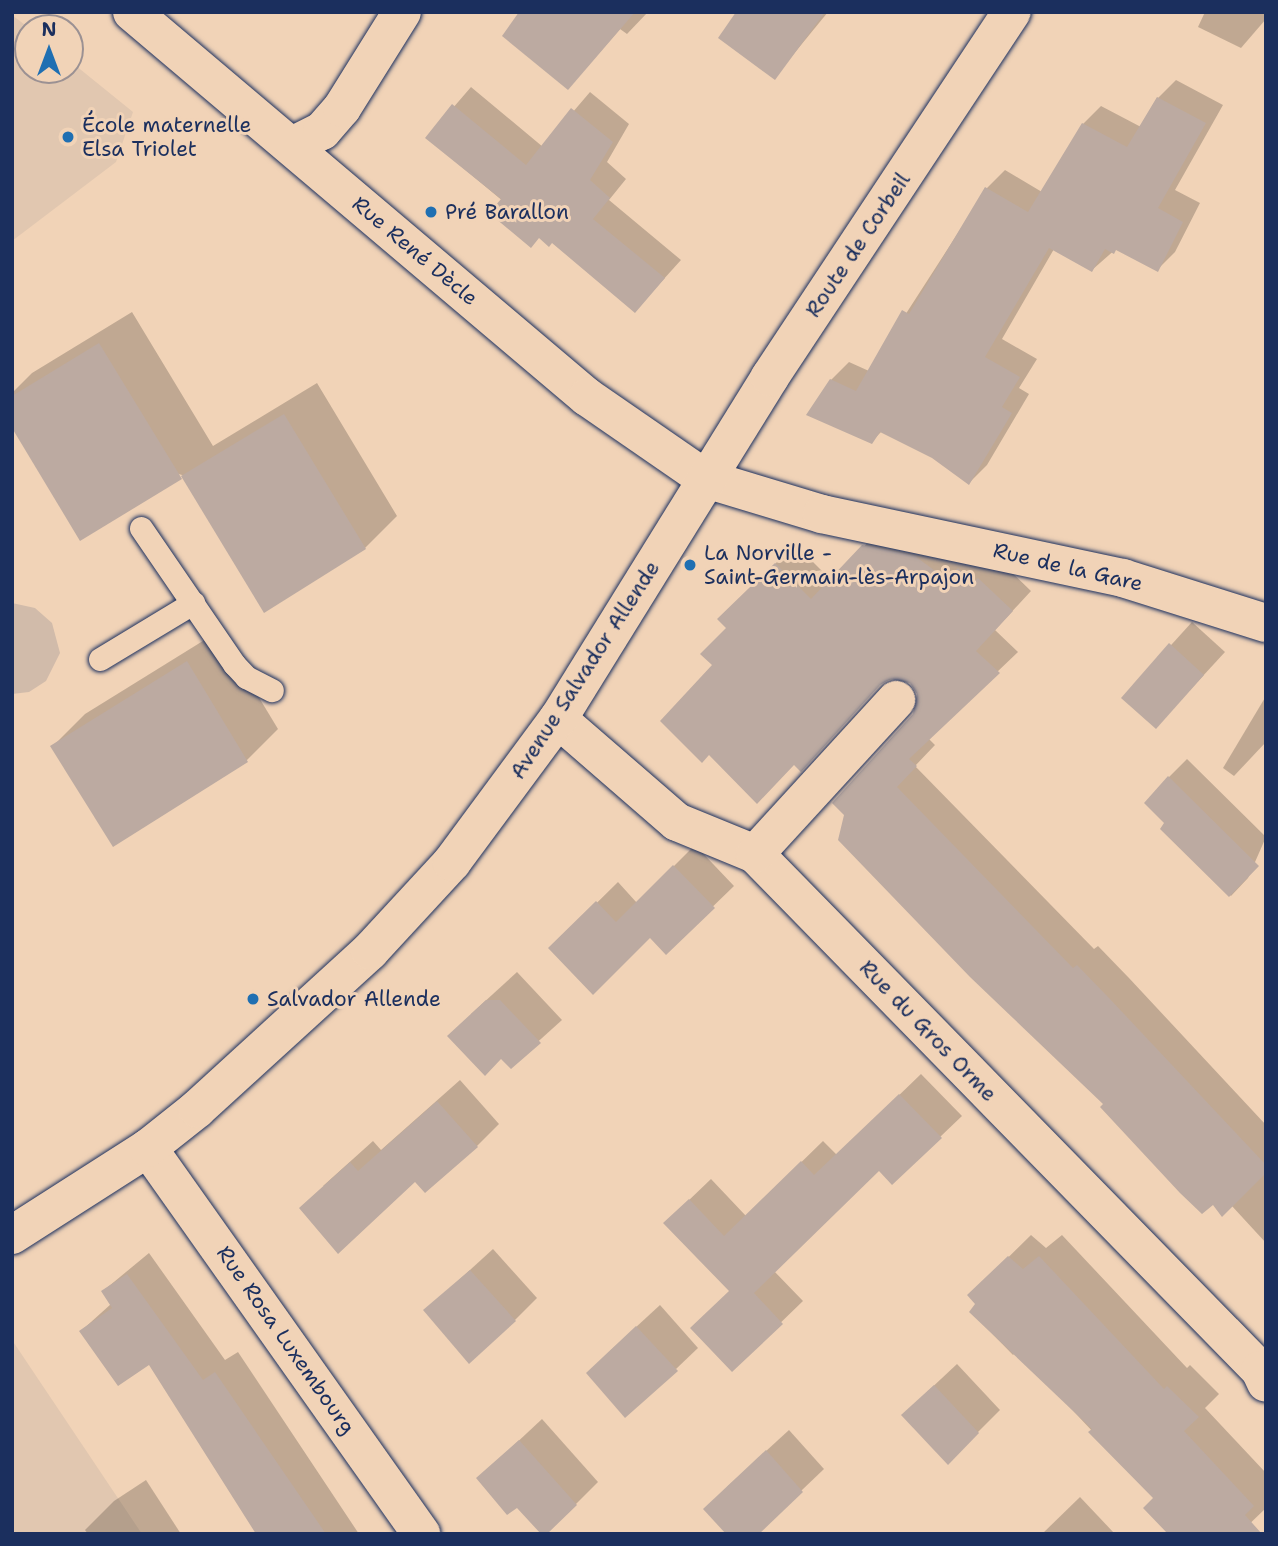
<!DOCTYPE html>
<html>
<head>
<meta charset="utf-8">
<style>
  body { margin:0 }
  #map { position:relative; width:1278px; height:1546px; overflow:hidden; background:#f1d3b7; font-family:"Shantell Sans",sans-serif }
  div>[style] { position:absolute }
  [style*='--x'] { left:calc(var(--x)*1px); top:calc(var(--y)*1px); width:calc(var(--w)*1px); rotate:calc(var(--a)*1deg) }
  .built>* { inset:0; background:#e1c7b0 }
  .green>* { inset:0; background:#d1bbaa }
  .shadow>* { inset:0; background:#0003 }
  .building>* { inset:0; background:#bcaaa1 }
  .roads { filter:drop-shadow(0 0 2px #1b2f5e) drop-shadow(0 0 2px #1b2f5e) }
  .service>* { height:23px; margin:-11.5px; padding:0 11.5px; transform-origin:11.5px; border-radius:11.5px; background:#f1d3b7 }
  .minor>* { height:38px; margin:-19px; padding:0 19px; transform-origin:19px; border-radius:19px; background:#f1d3b7 }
  .tertiary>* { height:38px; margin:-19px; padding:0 19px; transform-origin:19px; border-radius:19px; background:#f1d3b7 }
  .secondary>* { height:38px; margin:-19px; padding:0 19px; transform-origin:19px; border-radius:19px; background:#f1d3b7 }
  .dots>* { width:19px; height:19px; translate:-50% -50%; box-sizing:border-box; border:4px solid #f1d3b7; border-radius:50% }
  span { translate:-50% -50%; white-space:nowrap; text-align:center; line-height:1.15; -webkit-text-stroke:6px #f1d3b7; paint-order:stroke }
  .poi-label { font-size:21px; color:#1b2f5e }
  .left { translate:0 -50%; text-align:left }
  .street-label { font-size:21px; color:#1b2f5e }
  .frame { position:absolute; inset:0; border:14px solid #1b2f5e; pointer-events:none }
  .north { position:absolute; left:14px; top:14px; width:70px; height:70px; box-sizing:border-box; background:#f1d3b7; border:2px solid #9b9193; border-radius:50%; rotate:0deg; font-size:19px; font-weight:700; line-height:28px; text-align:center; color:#1b2f5e }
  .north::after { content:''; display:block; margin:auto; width:24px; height:32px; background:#1f6fb2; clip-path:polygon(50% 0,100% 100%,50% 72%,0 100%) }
</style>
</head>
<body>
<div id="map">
  <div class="built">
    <i style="clip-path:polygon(12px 15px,29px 28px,28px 70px,70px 70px,70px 61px,133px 112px,116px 162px,12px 241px)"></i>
    <i style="clip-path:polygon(12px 1340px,142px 1534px,12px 1534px)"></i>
  </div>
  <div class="green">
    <i style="clip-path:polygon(12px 603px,35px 608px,52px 623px,60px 653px,46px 681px,29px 692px,12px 694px)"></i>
  </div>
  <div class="shadow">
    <i style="clip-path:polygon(521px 12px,648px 12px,627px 34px,620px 29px,586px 68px)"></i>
    <i style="clip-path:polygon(738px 12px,828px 12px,774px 78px)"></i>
    <i style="clip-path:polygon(1205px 12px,1266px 12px,1266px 19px,1241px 48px,1198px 27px)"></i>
    <i style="clip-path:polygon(1176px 80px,1223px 105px,1175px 190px,1200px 203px,1175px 252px,1157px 270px,1117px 248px,1092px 270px,1054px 249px,1002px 339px,1037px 359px,1019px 388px,1029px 394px,987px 465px,969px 483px,933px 456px,882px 431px,871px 442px,831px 380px,849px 362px,869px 371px,987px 188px,1005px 170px,1042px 192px,1083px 124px,1101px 106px,1141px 127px,1158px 98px)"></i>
    <i style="clip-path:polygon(471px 87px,543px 147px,590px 92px,629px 124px,607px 162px,626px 179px,609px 200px,681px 260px,635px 311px,427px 138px)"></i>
    <i style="clip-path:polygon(132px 312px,213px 446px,317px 383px,397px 516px,365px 548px,182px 475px,12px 425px,12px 393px,32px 373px)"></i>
    <i style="clip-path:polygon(884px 526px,999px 560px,1031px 591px,995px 630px,1018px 652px,928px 738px,935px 745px,915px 766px,1094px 949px,1098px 946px,1129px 978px,1266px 1125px,1266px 1243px,1231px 1205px,1213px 1202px,1105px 1104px,840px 840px,914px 715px,919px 694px,912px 683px,900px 677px,882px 682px,795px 763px,715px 665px,728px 628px,720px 619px,795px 544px,831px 580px)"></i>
    <i style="clip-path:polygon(1192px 622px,1225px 652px,1156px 727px,1123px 698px)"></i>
    <i style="clip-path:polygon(219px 631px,278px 729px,246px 761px,53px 746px,85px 714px)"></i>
    <i style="clip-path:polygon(1266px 696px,1266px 742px,1234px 776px,1223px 768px)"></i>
    <i style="clip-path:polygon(1187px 759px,1266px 837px,1248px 878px,1231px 896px,1162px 829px,1167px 823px,1169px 777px)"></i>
    <i style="clip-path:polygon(695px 845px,734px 886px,666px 952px,650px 935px,551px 948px,618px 882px,637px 903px)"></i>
    <i style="clip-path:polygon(517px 972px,562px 1020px,511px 1066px,471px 1014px)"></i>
    <i style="clip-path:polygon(921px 1074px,962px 1116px,940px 1137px,879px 1169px,774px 1271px,803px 1301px,732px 1370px,731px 1290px,687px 1202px,711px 1179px,746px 1216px,823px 1141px,837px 1155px)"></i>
    <i style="clip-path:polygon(460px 1080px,499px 1124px,477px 1146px,415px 1179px,323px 1186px,373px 1141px,381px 1150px)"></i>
    <i style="clip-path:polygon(1031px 1235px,1046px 1248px,1062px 1235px,1187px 1368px,1190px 1365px,1219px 1394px,1205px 1408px,1266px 1473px,1266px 1508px,1239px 1534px,1155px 1498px,1017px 1351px,1013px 1355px,971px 1312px,977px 1304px,970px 1295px)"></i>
    <i style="clip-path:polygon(493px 1249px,537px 1298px,515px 1320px,425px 1311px)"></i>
    <i style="clip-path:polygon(149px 1253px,225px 1360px,238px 1352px,359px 1534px,258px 1534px,149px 1363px,81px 1331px,111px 1304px,103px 1291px)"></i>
    <i style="clip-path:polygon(660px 1305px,698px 1348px,676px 1369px,610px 1351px)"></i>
    <i style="clip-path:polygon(957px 1364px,1000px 1410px,948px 1462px,926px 1393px)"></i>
    <i style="clip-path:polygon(542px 1419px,598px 1482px,576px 1504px,518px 1505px,479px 1478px)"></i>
    <i style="clip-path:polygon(789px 1430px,824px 1469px,756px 1534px,727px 1487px)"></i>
    <i style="clip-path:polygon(146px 1480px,181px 1534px,88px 1534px,85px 1530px,114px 1501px)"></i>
    <i style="clip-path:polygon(1080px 1497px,1115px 1534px,1042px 1534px)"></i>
  </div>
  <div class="building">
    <i style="clip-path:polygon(519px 12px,635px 12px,568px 90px,502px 36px)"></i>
    <i style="clip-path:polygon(736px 12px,825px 12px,775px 80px,718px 38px)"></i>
    <i style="clip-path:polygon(1157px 97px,1206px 123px,1158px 208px,1183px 222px,1158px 272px,1116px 250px,1114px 254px,1105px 249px,1092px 272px,1049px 248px,985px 357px,1020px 377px,1002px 407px,1012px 413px,969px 485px,932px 458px,880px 432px,872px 444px,806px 415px,830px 379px,856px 391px,902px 310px,909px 314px,985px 187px,1028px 212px,1082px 123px,1127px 147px)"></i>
    <i style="clip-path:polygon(452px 104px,526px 165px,571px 108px,613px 142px,590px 180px,610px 198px,593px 219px,665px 278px,635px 313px,552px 243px,549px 247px,539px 238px,531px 248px,489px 213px,501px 199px,425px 138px)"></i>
    <i style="clip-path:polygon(99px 343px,182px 479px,80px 541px,12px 428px,12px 396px)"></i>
    <i style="clip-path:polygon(284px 414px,366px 549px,264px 613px,181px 476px)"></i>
    <i style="clip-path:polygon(862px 545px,915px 556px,946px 579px,958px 568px,973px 582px,978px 578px,1013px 611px,976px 651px,1000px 673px,909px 759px,917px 766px,897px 787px,1073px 968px,1077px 965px,1109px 998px,1266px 1165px,1266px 1173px,1222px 1217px,1213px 1205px,1202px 1214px,1180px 1193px,1100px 1107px,1103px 1104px,970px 977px,838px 840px,844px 815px,832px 803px,913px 714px,917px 694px,910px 683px,890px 679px,880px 685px,801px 772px,794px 765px,757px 804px,709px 755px,702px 763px,660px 721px,712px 665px,700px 654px,726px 628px,717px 619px,775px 563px,811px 599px)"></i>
    <i style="clip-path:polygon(1169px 643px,1204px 675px,1156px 729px,1121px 698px)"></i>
    <i style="clip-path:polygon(187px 661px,248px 762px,113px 847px,50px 746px)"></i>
    <i style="clip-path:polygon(1168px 776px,1259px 866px,1229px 897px,1160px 829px,1164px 823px,1144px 803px)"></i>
    <i style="clip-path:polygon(673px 865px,715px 908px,666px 955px,650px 938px,593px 995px,548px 948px,596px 901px,616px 922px)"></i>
    <i style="clip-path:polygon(486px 1000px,500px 1000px,541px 1043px,511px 1069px,501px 1059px,485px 1076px,447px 1036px)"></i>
    <i style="clip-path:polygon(899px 1094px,942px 1138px,892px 1185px,879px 1171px,754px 1293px,783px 1324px,732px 1372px,690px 1328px,729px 1291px,663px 1223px,689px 1199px,724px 1236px,801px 1161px,814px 1175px)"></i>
    <i style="clip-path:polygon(437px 1101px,478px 1147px,425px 1193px,415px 1182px,338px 1254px,299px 1208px,350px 1162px,358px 1171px)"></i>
    <i style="clip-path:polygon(1008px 1256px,1023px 1269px,1039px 1256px,1164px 1389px,1167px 1386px,1199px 1417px,1184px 1431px,1254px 1506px,1245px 1515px,1262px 1534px,1168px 1534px,1143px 1508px,1153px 1498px,1088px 1432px,1092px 1429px,969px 1312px,975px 1304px,967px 1295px)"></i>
    <i style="clip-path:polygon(470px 1270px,516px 1321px,469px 1364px,423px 1310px)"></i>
    <i style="clip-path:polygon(127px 1274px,203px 1380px,215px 1372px,326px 1534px,256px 1534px,149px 1365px,118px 1386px,79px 1331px,112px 1308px,101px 1291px)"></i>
    <i style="clip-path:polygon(636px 1326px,678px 1371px,625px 1418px,586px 1373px)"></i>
    <i style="clip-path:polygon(934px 1385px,979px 1433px,948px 1465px,901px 1415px)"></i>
    <i style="clip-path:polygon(519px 1440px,577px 1505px,547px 1534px,541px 1534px,517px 1508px,507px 1515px,476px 1478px)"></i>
    <i style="clip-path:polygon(766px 1450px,803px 1492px,759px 1534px,726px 1534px,703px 1509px)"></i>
  </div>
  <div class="roads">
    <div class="service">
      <i style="--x:141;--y:528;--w:165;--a:55.6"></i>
      <i style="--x:234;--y:664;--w:18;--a:47"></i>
      <i style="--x:246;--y:677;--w:29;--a:27"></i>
      <i style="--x:100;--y:659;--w:109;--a:-31.1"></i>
    </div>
    <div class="minor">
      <i style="--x:292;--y:146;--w:34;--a:-27"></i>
      <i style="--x:322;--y:131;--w:30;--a:-49"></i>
      <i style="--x:342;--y:108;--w:113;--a:-58"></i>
      <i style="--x:706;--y:479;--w:121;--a:16.8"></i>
      <i style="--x:822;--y:514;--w:308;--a:12"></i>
      <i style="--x:1123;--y:578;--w:150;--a:17.5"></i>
      <i style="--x:558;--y:719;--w:157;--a:40.9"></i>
      <i style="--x:677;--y:822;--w:84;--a:22.3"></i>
      <i style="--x:755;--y:854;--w:722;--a:45.62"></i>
      <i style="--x:1260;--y:1370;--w:14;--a:65"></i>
      <i style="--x:755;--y:854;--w:209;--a:-47.5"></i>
      <i style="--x:148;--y:1148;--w:473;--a:54.7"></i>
    </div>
    <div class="tertiary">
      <i style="--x:132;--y:12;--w:596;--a:40.24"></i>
      <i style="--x:587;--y:397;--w:145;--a:34.6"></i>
    </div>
    <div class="secondary">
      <i style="--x:12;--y:1235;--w:161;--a:-32.6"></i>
      <i style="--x:148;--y:1148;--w:63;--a:-38.5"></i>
      <i style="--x:197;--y:1109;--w:234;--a:-42.4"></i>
      <i style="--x:370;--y:951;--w:121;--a:-47.3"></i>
      <i style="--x:452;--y:862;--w:178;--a:-53.5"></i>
      <i style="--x:558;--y:719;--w:402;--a:-58.2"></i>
      <i style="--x:770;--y:377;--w:438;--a:-56.5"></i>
    </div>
  </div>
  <div class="dots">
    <i style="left:68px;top:137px;background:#1f6fb2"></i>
    <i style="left:431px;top:212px;background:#1f6fb2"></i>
    <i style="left:690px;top:565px;background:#1f6fb2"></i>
    <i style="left:253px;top:999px;background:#1f6fb2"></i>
  </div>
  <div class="poi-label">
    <span class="left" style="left:82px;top:137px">École maternelle<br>Elsa Triolet</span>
    <span class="left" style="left:445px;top:212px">Pré Barallon</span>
    <span class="left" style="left:704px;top:565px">La Norville -<br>Saint-Germain-lès-Arpajon</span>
    <span class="left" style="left:267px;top:999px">Salvador Allende</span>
  </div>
  <div class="street-label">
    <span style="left:858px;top:245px;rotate:-56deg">Route de Corbeil</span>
    <span style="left:415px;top:251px;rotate:40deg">Rue René Dècle</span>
    <span style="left:1068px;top:567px;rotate:13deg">Rue de la Gare</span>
    <span style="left:585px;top:670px;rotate:-57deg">Avenue Salvador Allende</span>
    <span style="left:928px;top:1031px;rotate:46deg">Rue du Gros Orme</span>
    <span style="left:286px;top:1340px;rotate:55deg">Rue Rosa Luxembourg</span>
  </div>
  <div class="frame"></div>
  <div class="north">N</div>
</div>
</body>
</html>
